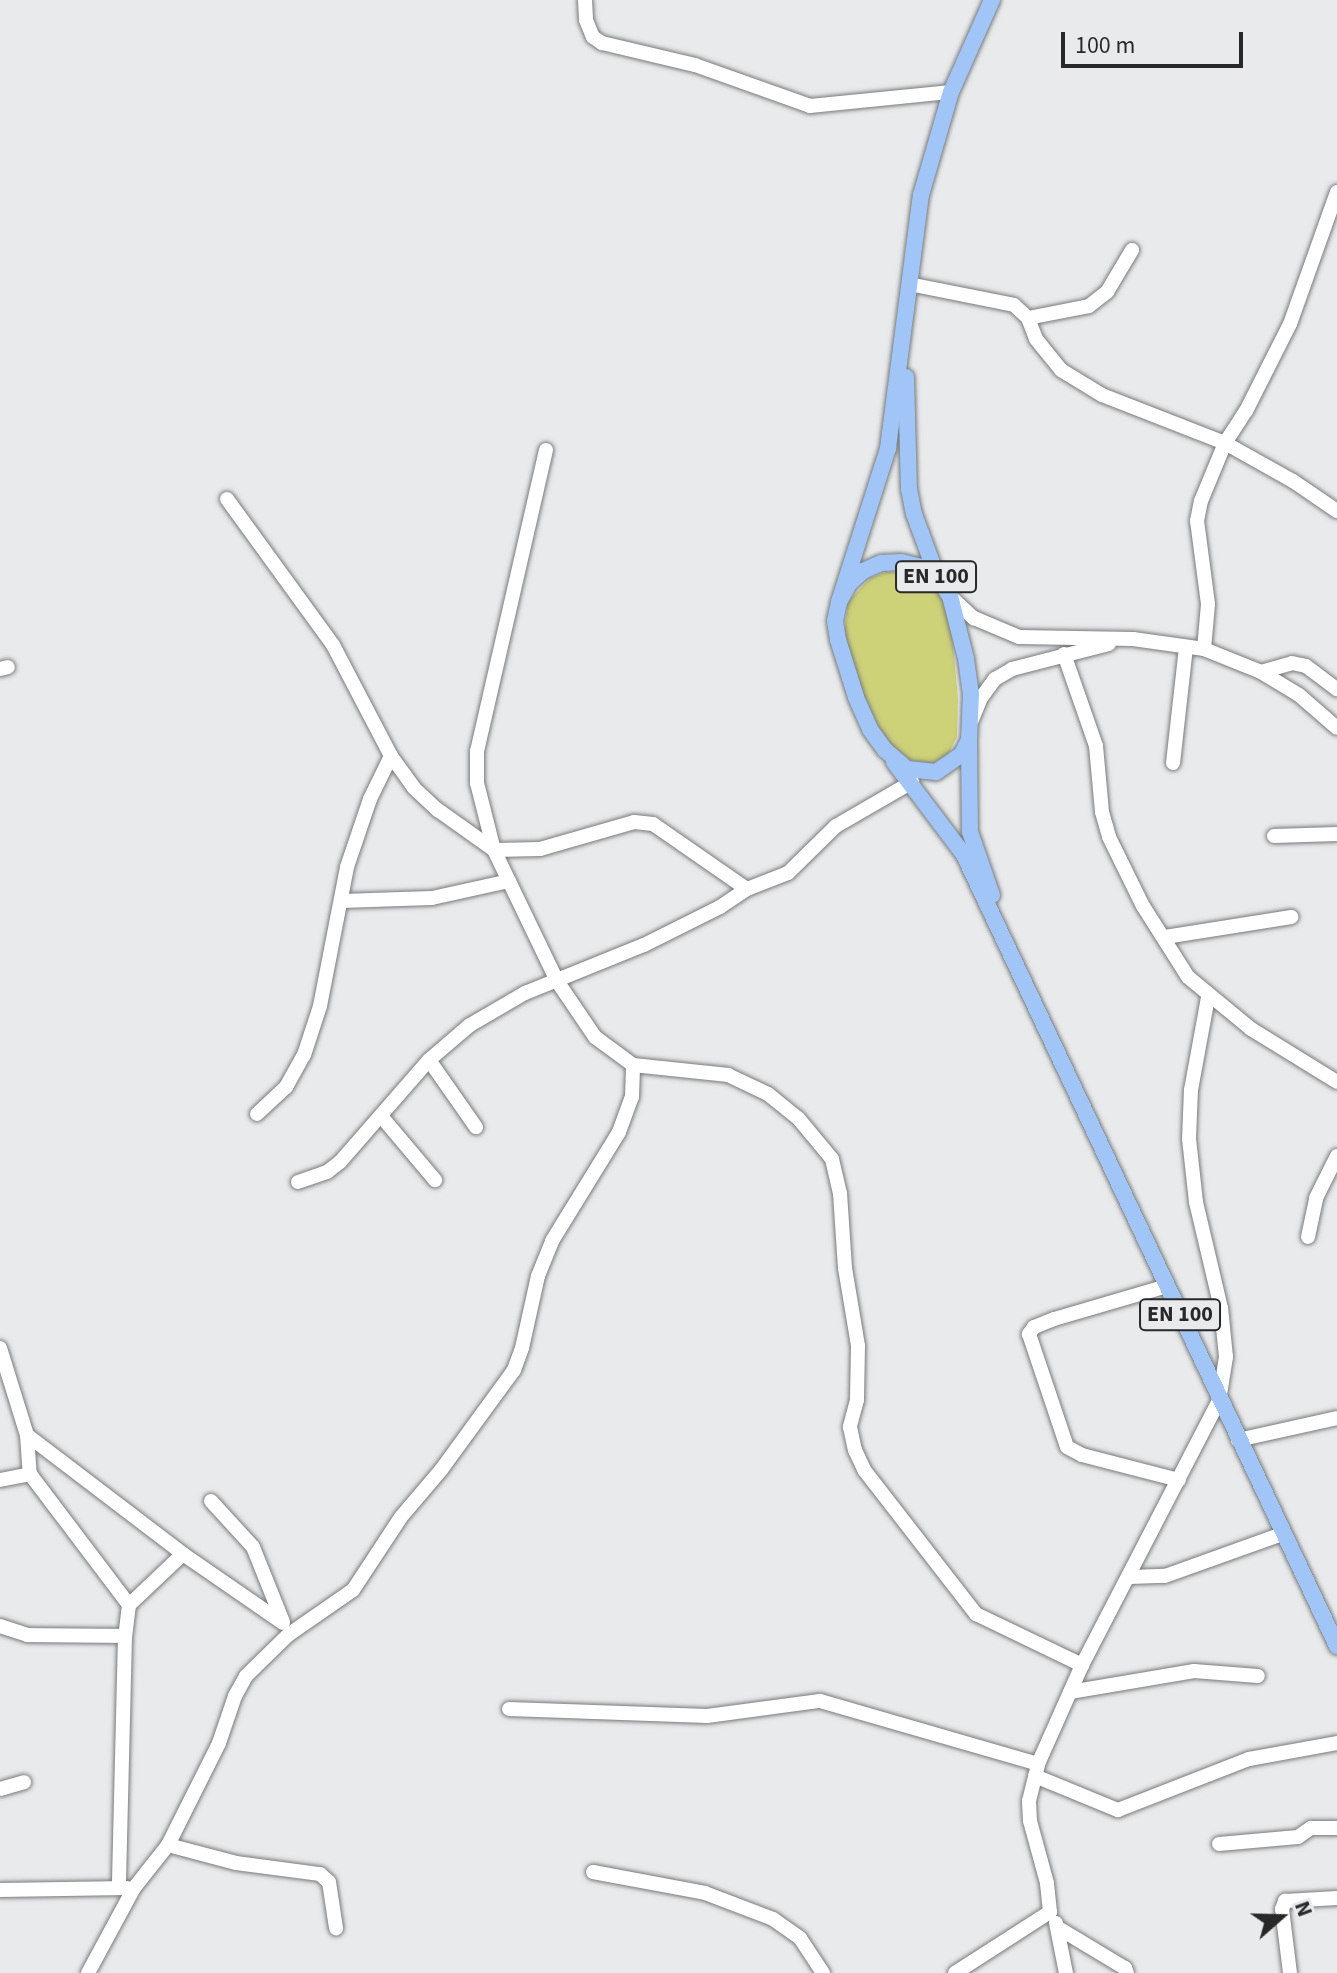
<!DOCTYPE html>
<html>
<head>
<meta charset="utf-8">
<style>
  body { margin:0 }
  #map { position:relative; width:1337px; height:1973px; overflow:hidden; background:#e8eaec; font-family:"Source Sans 3",sans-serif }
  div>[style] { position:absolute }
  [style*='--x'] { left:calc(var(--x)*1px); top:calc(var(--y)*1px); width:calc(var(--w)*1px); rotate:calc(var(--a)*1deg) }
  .green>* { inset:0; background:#cdd178 }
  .roads { filter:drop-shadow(0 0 2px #787a7b) drop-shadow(0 0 2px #787a7b) }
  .minor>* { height:14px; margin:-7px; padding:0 7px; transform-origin:7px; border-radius:7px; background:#fff }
  .major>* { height:16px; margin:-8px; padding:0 8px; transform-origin:8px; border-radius:8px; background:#a0c5f6 }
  span { translate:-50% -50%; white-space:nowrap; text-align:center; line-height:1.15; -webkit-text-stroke:6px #e8eaec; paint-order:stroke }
  .shield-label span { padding:2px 6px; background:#e8eaec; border:2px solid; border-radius:6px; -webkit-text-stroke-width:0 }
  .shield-label { font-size:22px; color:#282829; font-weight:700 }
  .north { position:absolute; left:1241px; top:1877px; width:80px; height:80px; -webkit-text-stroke:6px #e8eaec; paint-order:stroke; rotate:70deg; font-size:22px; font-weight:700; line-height:32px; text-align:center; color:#282829 }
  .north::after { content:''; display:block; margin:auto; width:28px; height:36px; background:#282829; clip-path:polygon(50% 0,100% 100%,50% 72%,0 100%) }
  .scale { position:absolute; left:1061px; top:32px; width:182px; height:36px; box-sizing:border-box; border:4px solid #282829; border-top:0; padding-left:10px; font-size:24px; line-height:28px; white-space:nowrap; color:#282829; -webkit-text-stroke:6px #e8eaec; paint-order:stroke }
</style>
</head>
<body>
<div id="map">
  <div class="green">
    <i style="clip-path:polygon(886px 572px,902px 572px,932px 586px,942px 599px,951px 625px,958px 698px,957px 737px,948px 755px,930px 764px,910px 760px,890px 743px,878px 726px,859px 684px,844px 635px,848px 602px,870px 578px)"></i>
  </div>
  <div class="roads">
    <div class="minor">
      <i style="--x:585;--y:0;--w:20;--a:87"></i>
      <i style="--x:586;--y:20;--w:18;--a:68"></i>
      <i style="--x:593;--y:37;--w:11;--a:34"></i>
      <i style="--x:602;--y:43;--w:96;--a:13.3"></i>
      <i style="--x:695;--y:65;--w:122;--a:19.6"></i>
      <i style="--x:810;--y:106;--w:142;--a:-5.7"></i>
      <i style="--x:909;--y:284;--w:107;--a:11.3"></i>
      <i style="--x:1014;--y:305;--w:19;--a:43"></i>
      <i style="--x:1028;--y:318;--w:22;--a:69"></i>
      <i style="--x:1036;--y:339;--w:40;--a:51"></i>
      <i style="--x:1061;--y:370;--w:48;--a:31.4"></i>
      <i style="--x:1102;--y:395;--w:132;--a:21.3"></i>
      <i style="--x:1225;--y:443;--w:78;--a:29.2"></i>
      <i style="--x:1293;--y:481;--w:53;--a:34.3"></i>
      <i style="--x:1028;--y:318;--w:62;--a:-11.1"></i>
      <i style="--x:1089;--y:306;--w:23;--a:-38"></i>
      <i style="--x:1107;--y:292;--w:49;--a:-59.2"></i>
      <i style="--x:546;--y:450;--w:309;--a:102.9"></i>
      <i style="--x:477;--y:751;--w:32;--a:90"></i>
      <i style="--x:477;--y:783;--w:69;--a:75.8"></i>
      <i style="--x:494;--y:850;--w:145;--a:64.3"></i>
      <i style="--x:557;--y:981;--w:68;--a:55.8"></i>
      <i style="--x:595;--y:1037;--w:47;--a:36.4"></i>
      <i style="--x:633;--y:1065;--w:96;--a:6"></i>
      <i style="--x:728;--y:1075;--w:44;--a:25.4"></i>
      <i style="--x:768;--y:1094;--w:38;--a:39"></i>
      <i style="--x:798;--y:1118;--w:53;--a:50.3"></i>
      <i style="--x:832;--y:1159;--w:35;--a:77"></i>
      <i style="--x:840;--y:1193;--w:75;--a:86.2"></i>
      <i style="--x:845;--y:1268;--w:79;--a:80.5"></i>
      <i style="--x:858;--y:1346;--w:54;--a:91.1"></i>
      <i style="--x:857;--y:1400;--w:28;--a:105"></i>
      <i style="--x:850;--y:1427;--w:24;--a:78"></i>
      <i style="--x:855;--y:1450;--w:23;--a:65"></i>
      <i style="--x:865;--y:1471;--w:181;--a:52.2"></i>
      <i style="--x:976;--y:1614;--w:118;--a:25.7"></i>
      <i style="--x:227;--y:499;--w:180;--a:54"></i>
      <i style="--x:333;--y:645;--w:125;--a:62.4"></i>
      <i style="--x:391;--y:756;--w:39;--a:54"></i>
      <i style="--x:414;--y:788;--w:33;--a:43"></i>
      <i style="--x:438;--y:810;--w:69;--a:35.5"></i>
      <i style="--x:494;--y:850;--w:46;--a:-1.2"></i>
      <i style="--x:540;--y:849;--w:98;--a:-16"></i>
      <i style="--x:634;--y:822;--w:19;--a:6"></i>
      <i style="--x:653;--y:824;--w:114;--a:34.7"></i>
      <i style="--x:950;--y:596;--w:33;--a:43"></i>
      <i style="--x:974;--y:618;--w:49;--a:22.9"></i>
      <i style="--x:1019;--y:637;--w:114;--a:1"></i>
      <i style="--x:1133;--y:639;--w:72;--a:8"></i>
      <i style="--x:1204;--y:649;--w:61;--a:22"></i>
      <i style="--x:1261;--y:672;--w:44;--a:31.2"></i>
      <i style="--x:1299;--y:695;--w:50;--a:41"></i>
      <i style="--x:1204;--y:649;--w:45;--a:-84.9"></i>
      <i style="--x:1208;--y:604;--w:84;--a:-97.5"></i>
      <i style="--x:1197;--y:521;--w:20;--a:-79"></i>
      <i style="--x:1201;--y:501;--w:63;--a:-67.5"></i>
      <i style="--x:1225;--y:443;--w:38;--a:-57"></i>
      <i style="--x:1246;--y:411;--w:97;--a:-63.2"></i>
      <i style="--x:1290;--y:324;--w:140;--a:-70.4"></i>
      <i style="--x:1064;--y:654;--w:97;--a:70.8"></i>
      <i style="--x:1096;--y:746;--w:66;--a:84.8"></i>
      <i style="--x:1102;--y:812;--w:26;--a:74"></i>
      <i style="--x:1109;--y:837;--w:77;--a:63.8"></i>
      <i style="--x:1143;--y:906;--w:84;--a:57.6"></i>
      <i style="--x:1188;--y:977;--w:82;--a:39.5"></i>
      <i style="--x:1251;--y:1029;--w:101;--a:31.6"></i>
      <i style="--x:0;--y:669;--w:8;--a:-14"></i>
      <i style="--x:1261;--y:672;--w:32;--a:-16"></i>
      <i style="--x:1292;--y:663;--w:14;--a:12"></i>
      <i style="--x:1306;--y:666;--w:39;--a:37"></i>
      <i style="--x:972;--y:720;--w:24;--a:-68"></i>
      <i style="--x:981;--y:698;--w:24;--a:-54"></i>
      <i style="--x:995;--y:679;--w:20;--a:-30"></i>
      <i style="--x:1012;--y:669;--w:100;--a:-14.5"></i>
      <i style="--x:1173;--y:763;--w:117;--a:-83.6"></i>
      <i style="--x:1274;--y:836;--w:63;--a:-1.8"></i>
      <i style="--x:341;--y:901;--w:91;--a:-1.9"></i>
      <i style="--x:432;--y:898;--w:79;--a:-12.4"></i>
      <i style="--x:1165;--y:937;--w:128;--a:-9"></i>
      <i style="--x:429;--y:1060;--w:82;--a:55"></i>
      <i style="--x:257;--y:1114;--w:40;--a:-43"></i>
      <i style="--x:286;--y:1087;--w:37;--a:-61"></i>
      <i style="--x:304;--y:1055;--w:52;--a:-71.9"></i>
      <i style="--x:320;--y:1006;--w:142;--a:-79"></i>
      <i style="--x:347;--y:867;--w:72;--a:-71.3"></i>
      <i style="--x:370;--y:799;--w:48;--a:-64"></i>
      <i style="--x:381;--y:1116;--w:84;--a:49.8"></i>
      <i style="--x:298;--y:1182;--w:31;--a:-19"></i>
      <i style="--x:327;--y:1172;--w:16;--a:-38"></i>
      <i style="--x:340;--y:1162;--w:135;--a:-48.9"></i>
      <i style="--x:429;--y:1060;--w:54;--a:-40.5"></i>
      <i style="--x:470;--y:1025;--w:64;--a:-30.2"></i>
      <i style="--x:525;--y:993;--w:128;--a:-22"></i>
      <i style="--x:644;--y:945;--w:85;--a:-26.6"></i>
      <i style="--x:720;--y:907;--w:32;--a:-34"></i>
      <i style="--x:747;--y:889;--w:44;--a:-21.3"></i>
      <i style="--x:788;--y:873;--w:67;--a:-44.4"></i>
      <i style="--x:836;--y:826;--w:88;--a:-30.1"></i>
      <i style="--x:1308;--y:1237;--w:40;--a:-78"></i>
      <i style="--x:1316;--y:1198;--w:47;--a:-63.4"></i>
      <i style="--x:1167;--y:1286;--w:118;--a:163.7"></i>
      <i style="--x:1054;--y:1319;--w:22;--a:158"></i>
      <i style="--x:1034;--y:1327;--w:9;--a:126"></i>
      <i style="--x:1029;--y:1334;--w:119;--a:71.4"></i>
      <i style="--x:1067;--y:1447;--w:17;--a:28"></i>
      <i style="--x:1082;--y:1455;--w:100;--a:14.5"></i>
      <i style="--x:0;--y:1348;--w:91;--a:72.8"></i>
      <i style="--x:27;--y:1435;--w:39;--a:86"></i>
      <i style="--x:30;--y:1474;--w:164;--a:52.9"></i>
      <i style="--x:129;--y:1605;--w:31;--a:97"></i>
      <i style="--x:125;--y:1636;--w:252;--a:91.4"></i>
      <i style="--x:27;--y:1435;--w:196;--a:37.3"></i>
      <i style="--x:183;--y:1554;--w:121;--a:34.6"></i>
      <i style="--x:1238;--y:1440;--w:101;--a:-12.5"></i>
      <i style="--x:0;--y:1480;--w:31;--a:-11"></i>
      <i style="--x:211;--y:1501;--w:62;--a:47.6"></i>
      <i style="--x:253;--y:1547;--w:81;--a:68.2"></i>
      <i style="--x:1130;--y:1577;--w:35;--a:-2"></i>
      <i style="--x:1165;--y:1576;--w:124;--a:-19.7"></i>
      <i style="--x:129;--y:1605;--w:74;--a:-43.4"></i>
      <i style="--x:0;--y:1626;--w:28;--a:18"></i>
      <i style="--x:27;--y:1635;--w:98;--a:0.6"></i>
      <i style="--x:1070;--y:1692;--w:126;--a:-9.6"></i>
      <i style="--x:1194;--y:1671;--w:64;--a:4.5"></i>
      <i style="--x:509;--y:1709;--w:198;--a:2"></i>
      <i style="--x:707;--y:1716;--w:114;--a:-7.6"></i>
      <i style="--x:820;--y:1701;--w:227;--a:16.1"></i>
      <i style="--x:1035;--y:1776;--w:90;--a:22.3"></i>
      <i style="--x:1118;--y:1810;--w:141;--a:-21.3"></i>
      <i style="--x:1249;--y:1759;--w:89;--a:-10.3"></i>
      <i style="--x:0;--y:1789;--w:25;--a:-16"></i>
      <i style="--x:1219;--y:1844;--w:79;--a:-5.1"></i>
      <i style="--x:1298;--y:1837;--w:16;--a:-35"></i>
      <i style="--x:1311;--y:1828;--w:26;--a:0"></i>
      <i style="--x:168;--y:1845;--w:70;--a:14.8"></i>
      <i style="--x:236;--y:1863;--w:85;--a:7.5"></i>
      <i style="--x:320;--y:1874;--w:12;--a:42"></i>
      <i style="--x:329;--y:1882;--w:47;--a:81.3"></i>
      <i style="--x:593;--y:1872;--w:114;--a:10.6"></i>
      <i style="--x:705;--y:1893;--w:73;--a:20.9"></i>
      <i style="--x:773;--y:1919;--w:33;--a:35"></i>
      <i style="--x:800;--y:1938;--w:42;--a:56.7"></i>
      <i style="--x:0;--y:1890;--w:127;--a:-0.9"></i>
      <i style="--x:1056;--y:1923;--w:51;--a:78.7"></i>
      <i style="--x:1060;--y:1929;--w:76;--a:31"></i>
      <i style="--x:1125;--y:1968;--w:5;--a:68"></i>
      <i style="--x:88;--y:1973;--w:97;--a:-61.6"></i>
      <i style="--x:134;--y:1888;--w:55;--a:-51.7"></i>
      <i style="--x:168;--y:1845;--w:114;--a:-63.4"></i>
      <i style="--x:219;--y:1743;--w:50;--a:-71.2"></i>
      <i style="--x:235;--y:1696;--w:23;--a:-61"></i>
      <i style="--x:246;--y:1676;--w:59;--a:-44.3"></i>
      <i style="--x:288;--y:1635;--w:79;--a:-34.7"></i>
      <i style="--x:353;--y:1590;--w:87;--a:-56.7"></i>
      <i style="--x:401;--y:1517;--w:62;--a:-49.6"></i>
      <i style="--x:441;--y:1470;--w:124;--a:-53.9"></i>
      <i style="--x:514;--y:1370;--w:23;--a:-70"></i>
      <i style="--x:522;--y:1348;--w:74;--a:-77.5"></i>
      <i style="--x:538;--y:1276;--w:38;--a:-68"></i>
      <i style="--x:552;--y:1241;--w:128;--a:-58.4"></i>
      <i style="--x:619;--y:1132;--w:37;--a:-70"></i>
      <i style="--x:632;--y:1097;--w:32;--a:-88"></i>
      <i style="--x:955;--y:1973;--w:113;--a:-32.7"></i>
      <i style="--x:1050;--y:1912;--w:29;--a:-96"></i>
      <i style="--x:1047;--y:1883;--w:64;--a:-105.3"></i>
      <i style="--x:1030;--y:1821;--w:20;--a:-93"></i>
      <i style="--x:1029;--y:1801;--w:38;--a:-76"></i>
      <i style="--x:1038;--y:1764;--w:108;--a:-66"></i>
      <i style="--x:1082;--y:1665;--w:297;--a:-62.6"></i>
      <i style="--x:1219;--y:1401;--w:45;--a:-81"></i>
      <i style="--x:1226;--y:1357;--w:49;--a:-95.8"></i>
      <i style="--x:1221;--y:1308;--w:109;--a:-103.3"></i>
      <i style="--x:1196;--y:1202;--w:63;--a:-96.3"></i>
      <i style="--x:1189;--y:1139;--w:49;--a:-87.7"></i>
      <i style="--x:1191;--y:1090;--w:95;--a:-79.6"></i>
      <i style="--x:1290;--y:1973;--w:64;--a:-97.1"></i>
      <i style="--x:1282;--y:1909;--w:9;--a:-69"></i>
      <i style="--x:1285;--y:1901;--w:52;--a:-3.3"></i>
    </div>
    <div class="major">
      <i style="--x:906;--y:377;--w:112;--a:88.5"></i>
      <i style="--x:909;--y:489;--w:25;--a:79"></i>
      <i style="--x:914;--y:514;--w:69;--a:69.7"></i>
      <i style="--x:901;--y:562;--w:21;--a:14"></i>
      <i style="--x:921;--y:567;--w:21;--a:35"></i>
      <i style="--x:938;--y:579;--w:21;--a:55"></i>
      <i style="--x:950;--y:596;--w:65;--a:75.7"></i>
      <i style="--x:966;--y:659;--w:34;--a:82"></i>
      <i style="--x:971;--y:693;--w:47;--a:92.4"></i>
      <i style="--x:969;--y:740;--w:16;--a:117"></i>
      <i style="--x:962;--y:754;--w:32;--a:145"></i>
      <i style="--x:936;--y:772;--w:29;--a:-174"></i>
      <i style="--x:907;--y:769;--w:29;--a:-139"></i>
      <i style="--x:885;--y:750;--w:26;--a:-126"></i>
      <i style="--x:870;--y:729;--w:35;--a:-114"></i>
      <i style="--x:856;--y:697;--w:60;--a:-107.5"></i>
      <i style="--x:838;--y:640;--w:19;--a:-99"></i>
      <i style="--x:835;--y:621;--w:19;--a:-78"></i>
      <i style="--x:839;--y:602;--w:21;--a:-61"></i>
      <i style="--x:849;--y:584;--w:19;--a:-43"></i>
      <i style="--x:863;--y:571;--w:20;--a:-24"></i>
      <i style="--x:881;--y:563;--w:20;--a:-3"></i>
      <i style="--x:839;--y:602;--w:162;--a:-72.3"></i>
      <i style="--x:888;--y:448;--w:255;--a:-82.6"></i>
      <i style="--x:921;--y:195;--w:107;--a:-73.8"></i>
      <i style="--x:951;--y:92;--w:101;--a:-66"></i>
      <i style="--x:969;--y:742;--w:90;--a:89.4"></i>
      <i style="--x:970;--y:832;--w:67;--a:70.8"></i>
      <i style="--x:894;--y:762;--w:116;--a:53"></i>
      <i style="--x:964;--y:855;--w:875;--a:64.75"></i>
    </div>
  </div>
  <div class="shield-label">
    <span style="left:936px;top:577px">EN 100</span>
    <span style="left:1180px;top:1315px">EN 100</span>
  </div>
  <div class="north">N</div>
  <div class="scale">100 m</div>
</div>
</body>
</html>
